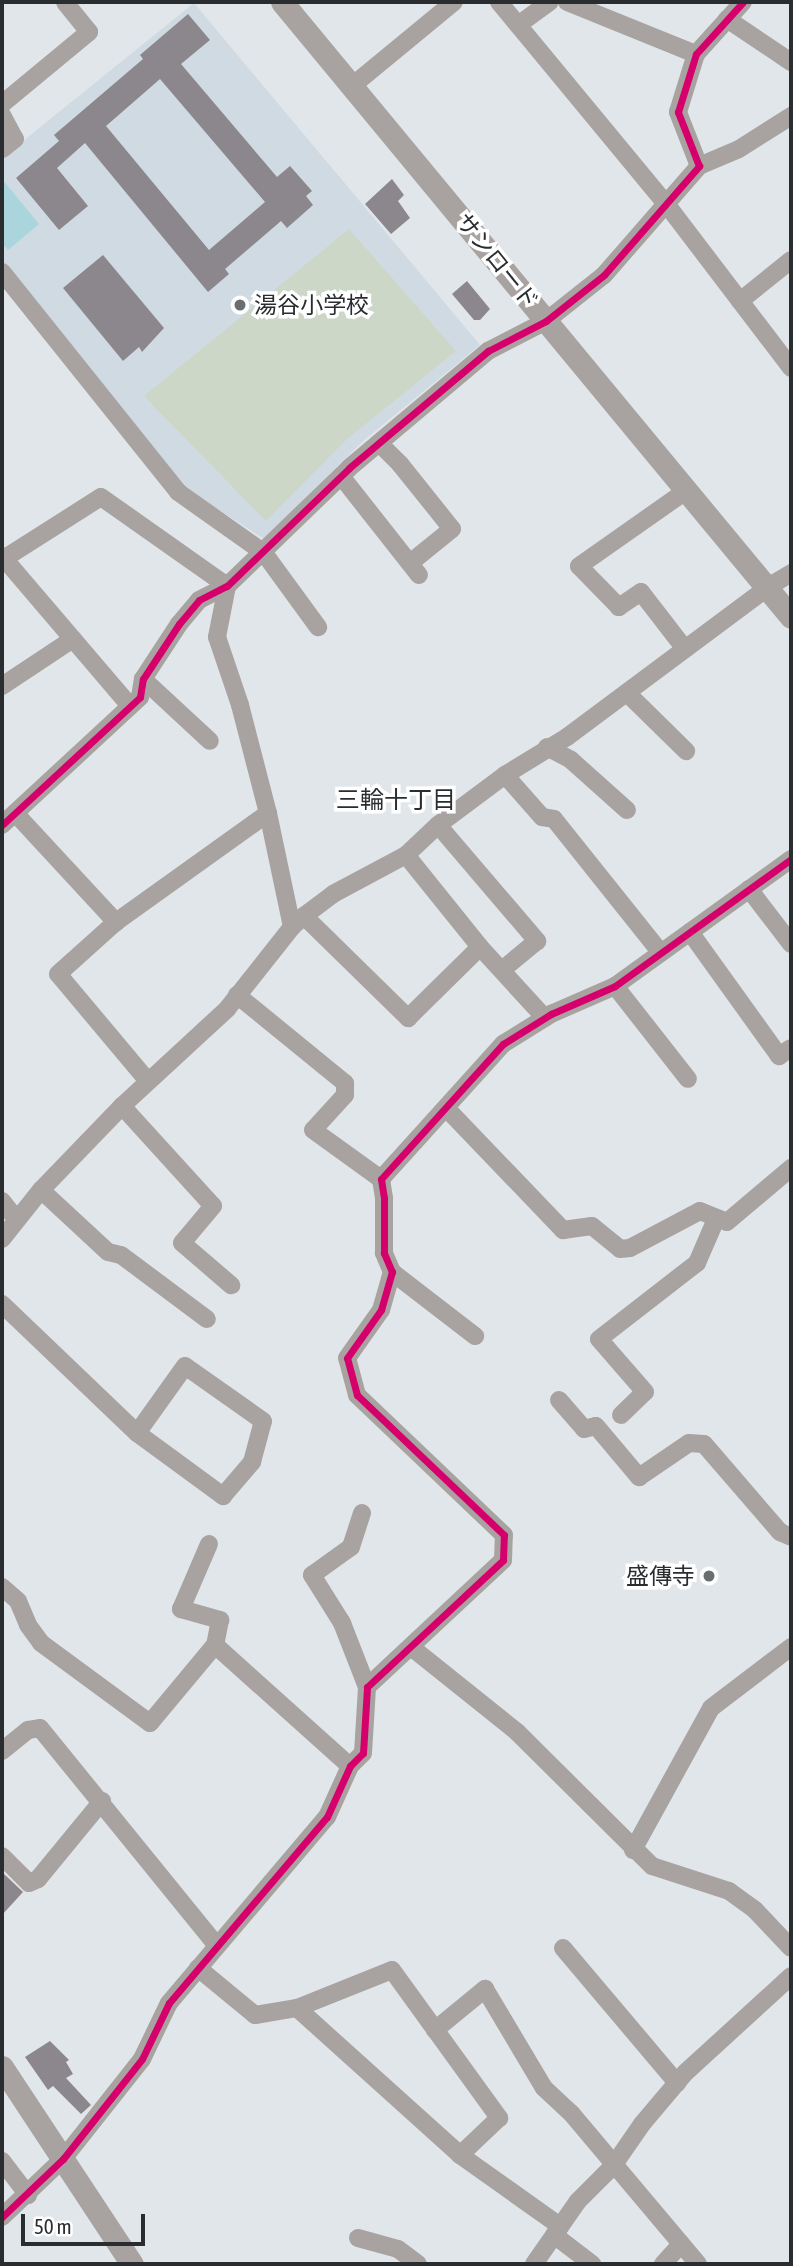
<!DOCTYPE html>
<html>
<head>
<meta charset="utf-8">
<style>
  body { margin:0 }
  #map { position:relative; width:793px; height:2266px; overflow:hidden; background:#e1e6ea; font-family:"Asap Condensed","Noto Sans JP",sans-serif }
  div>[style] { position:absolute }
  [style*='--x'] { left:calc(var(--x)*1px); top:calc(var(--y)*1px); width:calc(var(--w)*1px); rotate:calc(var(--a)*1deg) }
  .built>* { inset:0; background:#cfdae2 }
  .green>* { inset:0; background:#cdd7c8 }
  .water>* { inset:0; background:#abd5dc }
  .building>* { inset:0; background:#8b878c }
  .minor>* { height:18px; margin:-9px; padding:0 9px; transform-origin:9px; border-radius:9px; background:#a8a3a1 }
  .tertiary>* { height:23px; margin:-11.5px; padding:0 11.5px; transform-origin:11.5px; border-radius:11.5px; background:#a8a3a1 }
  .cycleway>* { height:7px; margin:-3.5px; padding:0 3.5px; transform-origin:3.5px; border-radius:3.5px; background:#d6006c }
  .dots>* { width:19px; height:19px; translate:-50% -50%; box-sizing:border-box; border:4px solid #fff; border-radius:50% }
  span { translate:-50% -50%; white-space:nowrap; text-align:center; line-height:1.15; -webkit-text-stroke:7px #fff; paint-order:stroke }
  .street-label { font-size:23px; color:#292d30 }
  .poi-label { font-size:23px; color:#292d30 }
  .left { translate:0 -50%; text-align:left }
  .right { translate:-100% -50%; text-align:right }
  .neighbourhood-label { font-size:24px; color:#292d30 }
  .frame { position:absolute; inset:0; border:4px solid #292d30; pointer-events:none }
  .scale { position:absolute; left:21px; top:2214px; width:124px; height:32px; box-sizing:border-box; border:4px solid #292d30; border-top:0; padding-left:9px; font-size:21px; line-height:24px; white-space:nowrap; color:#292d30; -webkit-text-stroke:5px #fff; paint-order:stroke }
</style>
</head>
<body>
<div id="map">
  <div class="built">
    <i style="clip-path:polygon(194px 3px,480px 345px,363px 441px,264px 539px,178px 483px,2px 265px,2px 158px)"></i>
  </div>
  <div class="green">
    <i style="clip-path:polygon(349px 229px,456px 351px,347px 439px,266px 521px,144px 396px)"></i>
  </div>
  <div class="water">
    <i style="clip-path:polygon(2px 179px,39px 224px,8px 250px,2px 243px)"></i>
  </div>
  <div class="building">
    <i style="clip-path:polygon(evenodd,188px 14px,210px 40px,181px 64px,277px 177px,290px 166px,312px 191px,306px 196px,313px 205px,287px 228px,281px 221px,225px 269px,229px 274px,208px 292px,85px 143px,57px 168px,88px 206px,59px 230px,16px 178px,59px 141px,54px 135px,143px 59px,140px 55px,188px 14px,160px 79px,265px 202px,209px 250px,106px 126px,160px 79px)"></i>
    <i style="clip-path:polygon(392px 179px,404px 195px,398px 201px,410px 218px,391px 234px,365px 204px)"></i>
    <i style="clip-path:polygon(103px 255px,164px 328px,142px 352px,139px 347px,123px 361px,63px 288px)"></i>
    <i style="clip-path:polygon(467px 281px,490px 309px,480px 320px,474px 320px,452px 294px)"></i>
    <i style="clip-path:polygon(2px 1872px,23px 1892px,2px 1915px)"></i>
    <i style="clip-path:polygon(50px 2041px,69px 2060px,66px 2062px,73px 2074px,66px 2078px,91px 2105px,81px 2114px,53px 2086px,48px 2090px,25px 2057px)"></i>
  </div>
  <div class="minor">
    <i style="--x:499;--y:2;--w:264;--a:50.4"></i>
    <i style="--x:667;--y:205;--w:205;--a:52.7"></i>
    <i style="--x:567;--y:2;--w:139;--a:22"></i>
    <i style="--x:727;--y:19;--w:77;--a:33.9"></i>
    <i style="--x:518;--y:25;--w:39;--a:-36"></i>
    <i style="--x:352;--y:86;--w:132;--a:-39.5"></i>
    <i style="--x:2;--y:104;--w:113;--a:-39.6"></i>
    <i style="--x:89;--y:32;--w:38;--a:-129"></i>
    <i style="--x:2;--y:115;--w:27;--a:62"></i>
    <i style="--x:15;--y:139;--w:16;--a:142"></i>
    <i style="--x:699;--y:166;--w:43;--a:-23"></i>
    <i style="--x:739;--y:149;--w:62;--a:-32.4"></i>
    <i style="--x:2;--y:272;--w:282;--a:51.3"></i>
    <i style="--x:178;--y:492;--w:105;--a:35.3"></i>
    <i style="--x:264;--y:553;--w:92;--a:53.9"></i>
    <i style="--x:740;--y:301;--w:65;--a:-38.8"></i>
    <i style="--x:379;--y:443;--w:30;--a:45"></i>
    <i style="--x:400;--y:464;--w:83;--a:51.3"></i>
    <i style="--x:452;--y:529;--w:54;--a:141"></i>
    <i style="--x:341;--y:476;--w:126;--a:51.8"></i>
    <i style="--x:2;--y:556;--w:197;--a:49.5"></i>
    <i style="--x:2;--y:560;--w:117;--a:-32.5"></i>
    <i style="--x:101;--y:497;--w:154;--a:35.2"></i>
    <i style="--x:227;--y:586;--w:52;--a:101.1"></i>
    <i style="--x:217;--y:637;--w:72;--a:71.3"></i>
    <i style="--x:240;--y:705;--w:112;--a:75.5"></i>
    <i style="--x:268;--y:813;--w:116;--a:78.1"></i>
    <i style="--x:685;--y:649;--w:72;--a:-127.7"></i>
    <i style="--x:641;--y:592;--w:27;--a:146"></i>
    <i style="--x:619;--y:607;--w:57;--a:-134.3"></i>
    <i style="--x:579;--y:566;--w:132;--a:-35.1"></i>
    <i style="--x:143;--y:679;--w:91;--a:42.8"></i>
    <i style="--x:2;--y:686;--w:85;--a:-33.5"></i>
    <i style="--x:627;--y:693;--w:83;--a:44.5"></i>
    <i style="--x:547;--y:747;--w:27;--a:28"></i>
    <i style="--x:571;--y:760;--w:75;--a:41.8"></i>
    <i style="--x:505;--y:775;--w:56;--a:48.6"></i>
    <i style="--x:542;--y:817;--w:12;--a:9"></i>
    <i style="--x:554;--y:819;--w:171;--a:51.4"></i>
    <i style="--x:15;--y:813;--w:149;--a:47.2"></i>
    <i style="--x:2;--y:825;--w:188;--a:-42.8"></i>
    <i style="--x:140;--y:697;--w:18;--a:-81"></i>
    <i style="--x:143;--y:679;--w:66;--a:-56.8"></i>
    <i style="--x:179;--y:624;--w:31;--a:-50"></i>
    <i style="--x:199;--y:600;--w:31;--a:-27"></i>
    <i style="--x:227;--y:586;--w:170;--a:-44"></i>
    <i style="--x:349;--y:468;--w:182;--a:-40.1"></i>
    <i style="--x:488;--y:351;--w:65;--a:-27.3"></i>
    <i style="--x:546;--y:321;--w:74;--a:-38.4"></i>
    <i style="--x:604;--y:275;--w:145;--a:-48.9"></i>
    <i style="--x:699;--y:166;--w:58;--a:-111.3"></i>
    <i style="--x:678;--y:112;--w:61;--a:-72.8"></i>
    <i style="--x:696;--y:54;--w:70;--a:-47.9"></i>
    <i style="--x:438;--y:825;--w:153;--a:49.5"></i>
    <i style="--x:537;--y:941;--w:45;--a:140.4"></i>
    <i style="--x:406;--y:855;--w:118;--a:51.2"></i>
    <i style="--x:480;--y:947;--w:96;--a:47.5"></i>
    <i style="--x:749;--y:889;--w:69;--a:52.6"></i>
    <i style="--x:304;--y:916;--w:146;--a:44.4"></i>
    <i style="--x:408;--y:1018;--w:101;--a:-44.6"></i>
    <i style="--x:690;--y:932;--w:153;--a:54.3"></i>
    <i style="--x:779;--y:1056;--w:14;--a:-34"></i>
    <i style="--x:615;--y:986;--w:118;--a:51.9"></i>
    <i style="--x:237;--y:995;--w:139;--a:39.2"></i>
    <i style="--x:345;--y:1083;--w:12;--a:90"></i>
    <i style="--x:345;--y:1095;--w:47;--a:132.4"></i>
    <i style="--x:313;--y:1130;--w:84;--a:35.8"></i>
    <i style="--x:147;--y:1080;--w:138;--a:-130"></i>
    <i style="--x:58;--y:974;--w:78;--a:-41.9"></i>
    <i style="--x:116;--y:922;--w:187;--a:-35.6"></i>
    <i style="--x:122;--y:1106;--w:135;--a:47.7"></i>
    <i style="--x:213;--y:1206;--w:48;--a:130"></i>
    <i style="--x:182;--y:1243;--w:65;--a:40.6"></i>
    <i style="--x:447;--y:1109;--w:168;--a:46.2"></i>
    <i style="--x:563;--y:1230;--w:29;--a:-8"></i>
    <i style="--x:592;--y:1226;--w:36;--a:39"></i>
    <i style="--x:620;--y:1249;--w:10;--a:-6"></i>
    <i style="--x:630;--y:1248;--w:79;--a:-27.9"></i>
    <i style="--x:700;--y:1211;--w:29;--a:22"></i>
    <i style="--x:727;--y:1222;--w:84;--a:-40.2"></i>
    <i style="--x:41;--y:1190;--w:91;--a:42.8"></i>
    <i style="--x:108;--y:1252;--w:13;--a:13"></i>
    <i style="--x:121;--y:1255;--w:107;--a:36.7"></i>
    <i style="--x:2;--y:1201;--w:23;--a:52"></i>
    <i style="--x:2;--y:1239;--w:63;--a:-51.5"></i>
    <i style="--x:41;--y:1190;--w:117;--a:-46"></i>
    <i style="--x:122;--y:1106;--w:143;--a:-42.7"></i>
    <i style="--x:227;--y:1009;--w:105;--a:-51.6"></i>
    <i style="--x:292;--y:927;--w:16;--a:-43"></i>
    <i style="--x:304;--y:916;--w:36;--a:-37"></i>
    <i style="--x:333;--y:894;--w:83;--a:-28.1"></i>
    <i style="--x:406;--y:855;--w:44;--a:-43.2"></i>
    <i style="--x:438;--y:825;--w:84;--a:-36.7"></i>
    <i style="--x:505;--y:775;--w:73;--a:-31.5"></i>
    <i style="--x:567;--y:737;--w:251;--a:-36.7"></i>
    <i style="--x:768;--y:587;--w:27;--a:-31"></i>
    <i style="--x:392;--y:1272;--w:105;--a:37.6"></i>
    <i style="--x:2;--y:1304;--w:187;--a:43.7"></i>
    <i style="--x:137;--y:1433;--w:107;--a:36.2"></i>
    <i style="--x:223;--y:1496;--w:45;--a:-49.5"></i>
    <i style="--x:252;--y:1462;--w:42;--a:-75"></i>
    <i style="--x:263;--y:1421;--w:95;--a:-144.8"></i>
    <i style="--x:185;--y:1366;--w:82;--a:125.6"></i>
    <i style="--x:559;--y:1400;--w:38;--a:49"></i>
    <i style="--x:584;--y:1429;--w:12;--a:-14"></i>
    <i style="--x:596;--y:1426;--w:67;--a:49.9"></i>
    <i style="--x:639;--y:1477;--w:60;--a:-34.2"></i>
    <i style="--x:689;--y:1443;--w:15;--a:4"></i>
    <i style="--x:704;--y:1444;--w:116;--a:49.2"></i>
    <i style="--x:780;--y:1532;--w:12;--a:24"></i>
    <i style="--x:621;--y:1415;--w:33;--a:-44"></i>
    <i style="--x:645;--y:1392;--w:70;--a:-131"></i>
    <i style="--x:599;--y:1339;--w:124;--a:-37.8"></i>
    <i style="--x:697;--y:1263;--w:48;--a:-66.6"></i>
    <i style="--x:362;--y:1513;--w:36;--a:108"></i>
    <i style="--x:351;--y:1547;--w:48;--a:144.3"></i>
    <i style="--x:312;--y:1575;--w:57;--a:58"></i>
    <i style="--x:342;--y:1623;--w:69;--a:68.7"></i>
    <i style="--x:209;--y:1544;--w:71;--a:113.3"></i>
    <i style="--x:181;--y:1609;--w:41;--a:15.8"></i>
    <i style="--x:220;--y:1620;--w:25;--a:101"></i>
    <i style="--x:215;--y:1645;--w:181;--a:41.9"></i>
    <i style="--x:2;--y:1587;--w:21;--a:41"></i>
    <i style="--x:18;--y:1601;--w:26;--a:67"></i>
    <i style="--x:28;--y:1625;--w:22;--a:54"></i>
    <i style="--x:41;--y:1643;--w:135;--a:36.3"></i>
    <i style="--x:150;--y:1723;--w:102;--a:-50.2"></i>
    <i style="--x:411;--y:1647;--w:136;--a:38.7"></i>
    <i style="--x:517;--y:1732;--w:190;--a:44.8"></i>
    <i style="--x:652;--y:1866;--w:81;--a:18"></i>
    <i style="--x:729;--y:1891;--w:32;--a:36"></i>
    <i style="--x:755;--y:1910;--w:52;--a:46.5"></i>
    <i style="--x:2;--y:1751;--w:33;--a:-39"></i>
    <i style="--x:28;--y:1730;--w:12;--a:-9"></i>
    <i style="--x:40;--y:1728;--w:281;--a:50.9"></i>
    <i style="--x:633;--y:1850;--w:162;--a:-61.2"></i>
    <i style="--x:711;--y:1708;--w:101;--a:-37.3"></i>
    <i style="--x:2;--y:1856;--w:38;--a:45"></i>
    <i style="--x:29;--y:1883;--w:10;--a:-24"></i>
    <i style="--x:38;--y:1879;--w:101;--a:-50.6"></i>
    <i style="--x:563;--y:1948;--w:177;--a:49.8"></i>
    <i style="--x:198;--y:1968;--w:74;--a:39.5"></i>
    <i style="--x:255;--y:2015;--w:43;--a:-9.5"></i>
    <i style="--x:297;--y:2008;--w:102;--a:-21.8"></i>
    <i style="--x:392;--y:1970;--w:183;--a:54.1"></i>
    <i style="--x:499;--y:2118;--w:54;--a:136.5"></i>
    <i style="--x:460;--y:2155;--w:123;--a:35.4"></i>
    <i style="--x:297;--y:2008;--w:219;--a:42"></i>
    <i style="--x:435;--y:2030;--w:65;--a:-39.4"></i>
    <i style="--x:485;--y:1989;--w:115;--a:59.2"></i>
    <i style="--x:544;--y:2088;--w:37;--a:43"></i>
    <i style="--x:571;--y:2113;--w:197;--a:49.9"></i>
    <i style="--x:2;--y:2161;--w:43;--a:52.6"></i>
    <i style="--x:2;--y:2217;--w:84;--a:-43.6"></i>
    <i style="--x:63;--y:2159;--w:127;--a:-51.7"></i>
    <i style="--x:142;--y:2059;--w:62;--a:-64.3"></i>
    <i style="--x:169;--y:2003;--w:244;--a:-49.7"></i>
    <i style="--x:327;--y:1817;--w:56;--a:-65.7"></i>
    <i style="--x:350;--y:1766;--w:18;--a:-45"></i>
    <i style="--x:363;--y:1753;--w:66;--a:-86.5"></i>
    <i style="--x:367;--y:1687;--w:186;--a:-43"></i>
    <i style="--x:503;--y:1560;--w:25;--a:-88"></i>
    <i style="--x:504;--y:1535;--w:203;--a:-136.4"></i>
    <i style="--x:357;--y:1395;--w:38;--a:-105"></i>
    <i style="--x:347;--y:1358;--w:59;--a:-54.7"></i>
    <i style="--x:381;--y:1310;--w:40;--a:-74"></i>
    <i style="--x:392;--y:1272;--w:21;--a:-113"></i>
    <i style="--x:384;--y:1253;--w:55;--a:-90"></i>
    <i style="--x:384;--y:1198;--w:19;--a:-99"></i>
    <i style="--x:381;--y:1179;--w:182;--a:-47.9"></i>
    <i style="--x:503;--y:1044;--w:57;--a:-32"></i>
    <i style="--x:551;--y:1014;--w:70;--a:-23.6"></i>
    <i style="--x:615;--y:986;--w:217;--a:-35.8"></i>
    <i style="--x:554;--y:2235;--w:48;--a:37.3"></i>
    <i style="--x:358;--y:2238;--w:41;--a:15.4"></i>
    <i style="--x:398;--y:2249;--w:25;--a:37"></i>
    <i style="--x:534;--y:2264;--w:77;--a:-55.1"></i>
    <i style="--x:578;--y:2201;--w:49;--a:-45"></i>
    <i style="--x:613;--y:2166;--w:51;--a:-55.4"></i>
    <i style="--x:642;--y:2124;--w:68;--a:-49.8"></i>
    <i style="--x:686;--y:2072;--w:142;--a:-42.4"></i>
    <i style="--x:663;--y:2264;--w:27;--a:-48"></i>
  </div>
  <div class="tertiary">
    <i style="--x:282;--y:2;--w:798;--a:50.39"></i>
    <i style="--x:2;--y:2067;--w:236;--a:56.6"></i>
  </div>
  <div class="cycleway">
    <i style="--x:2;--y:825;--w:188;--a:-42.8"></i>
    <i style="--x:140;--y:697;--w:18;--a:-81"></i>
    <i style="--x:143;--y:679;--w:66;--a:-56.8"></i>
    <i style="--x:179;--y:624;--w:31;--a:-50"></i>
    <i style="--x:199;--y:600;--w:31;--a:-27"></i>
    <i style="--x:227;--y:586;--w:170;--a:-44"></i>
    <i style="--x:349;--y:468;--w:182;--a:-40.1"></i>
    <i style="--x:488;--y:351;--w:65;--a:-27.3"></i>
    <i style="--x:546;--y:321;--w:74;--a:-38.4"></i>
    <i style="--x:604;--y:275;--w:145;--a:-48.9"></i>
    <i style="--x:699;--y:166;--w:58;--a:-111.3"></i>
    <i style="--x:678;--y:112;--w:61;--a:-72.8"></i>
    <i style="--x:696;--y:54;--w:70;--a:-47.9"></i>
    <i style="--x:2;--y:2217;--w:84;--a:-43.6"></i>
    <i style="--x:63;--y:2159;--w:127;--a:-51.7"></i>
    <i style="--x:142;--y:2059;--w:62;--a:-64.3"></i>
    <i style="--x:169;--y:2003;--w:244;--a:-49.7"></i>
    <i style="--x:327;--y:1817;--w:56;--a:-65.7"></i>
    <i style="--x:350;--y:1766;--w:18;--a:-45"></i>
    <i style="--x:363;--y:1753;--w:66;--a:-86.5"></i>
    <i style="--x:367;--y:1687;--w:186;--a:-43"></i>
    <i style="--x:503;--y:1560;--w:25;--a:-88"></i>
    <i style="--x:504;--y:1535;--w:203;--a:-136.4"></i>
    <i style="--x:357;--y:1395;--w:38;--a:-105"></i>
    <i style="--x:347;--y:1358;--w:59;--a:-54.7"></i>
    <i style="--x:381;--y:1310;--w:40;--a:-74"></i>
    <i style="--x:392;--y:1272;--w:21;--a:-113"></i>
    <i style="--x:384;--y:1253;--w:55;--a:-90"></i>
    <i style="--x:384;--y:1198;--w:19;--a:-99"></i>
    <i style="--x:381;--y:1179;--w:182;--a:-47.9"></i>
    <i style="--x:503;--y:1044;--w:57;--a:-32"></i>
    <i style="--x:551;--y:1014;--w:70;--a:-23.6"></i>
    <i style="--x:615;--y:986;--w:217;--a:-35.8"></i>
  </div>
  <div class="dots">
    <i style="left:240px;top:305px;background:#696e71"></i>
    <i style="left:709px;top:1576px;background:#696e71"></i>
  </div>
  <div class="street-label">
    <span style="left:497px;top:261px;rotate:51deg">サンロード</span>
  </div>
  <div class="poi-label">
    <span class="left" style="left:254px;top:305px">湯谷小学校</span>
    <span class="right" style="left:695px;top:1576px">盛傳寺</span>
  </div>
  <div class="neighbourhood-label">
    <span style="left:396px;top:800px">三輪十丁目</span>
  </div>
  <div class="frame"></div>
  <div class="scale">50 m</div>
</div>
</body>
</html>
